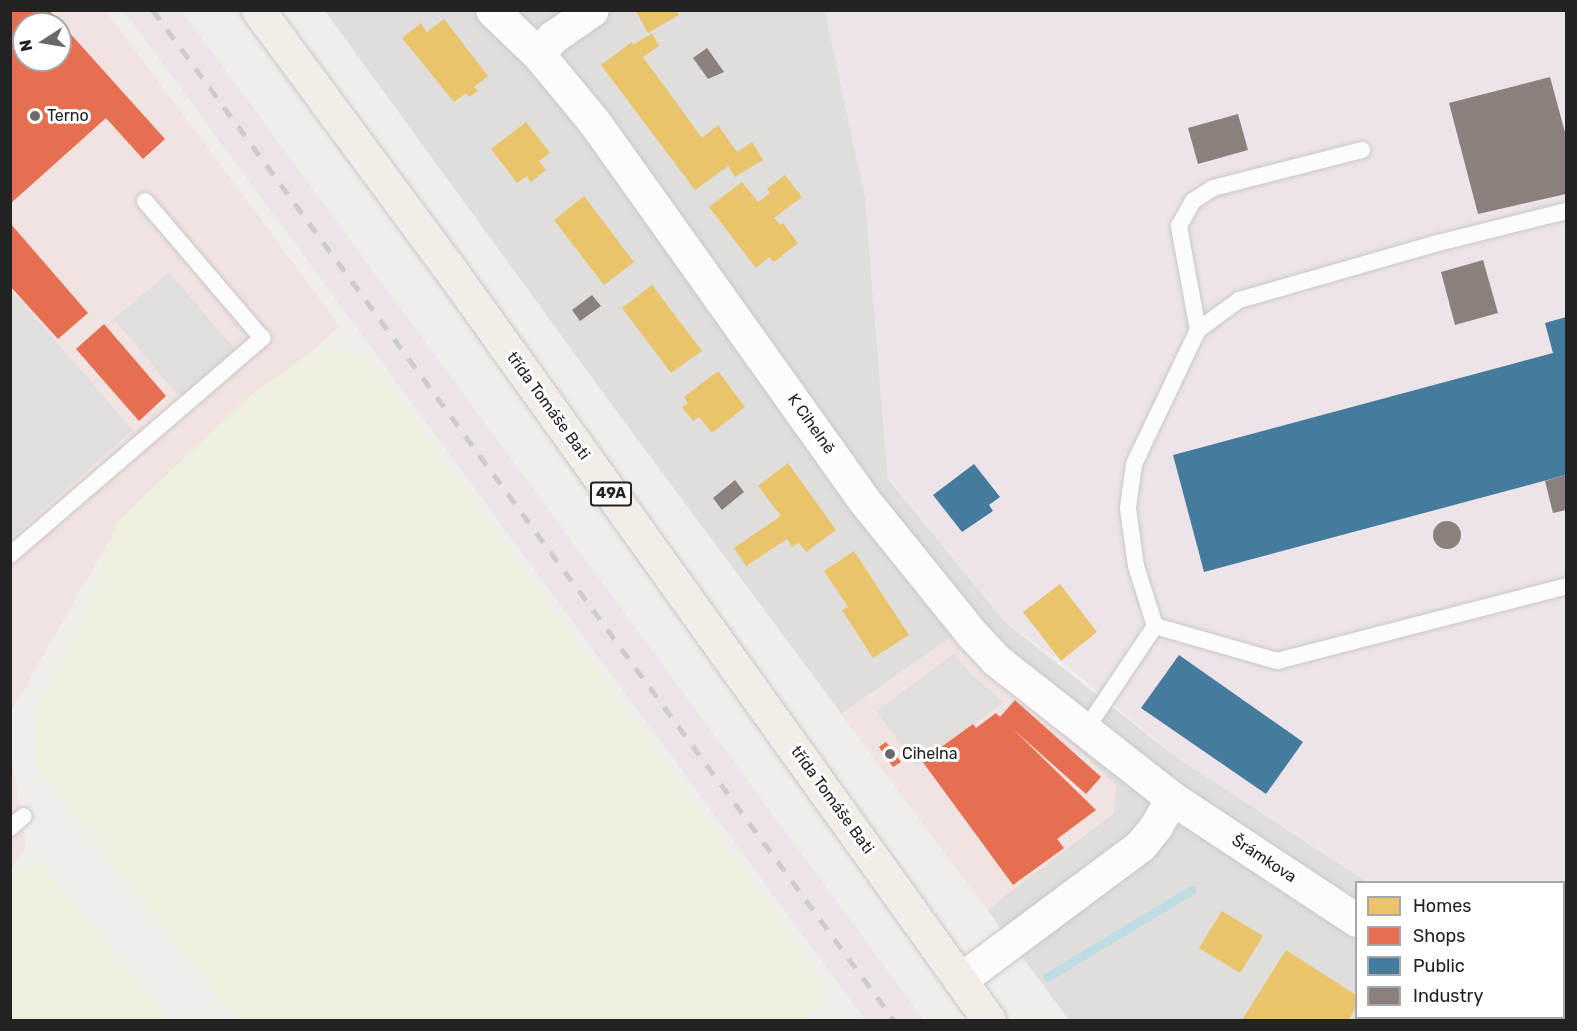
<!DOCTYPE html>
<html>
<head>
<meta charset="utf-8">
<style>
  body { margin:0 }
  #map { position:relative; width:1577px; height:1031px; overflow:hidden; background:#f0eeeb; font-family:Rubik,sans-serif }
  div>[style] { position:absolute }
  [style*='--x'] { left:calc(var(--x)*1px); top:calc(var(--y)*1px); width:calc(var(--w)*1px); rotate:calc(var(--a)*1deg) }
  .residential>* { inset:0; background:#dfdedc }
  .commercial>* { inset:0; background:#f1e3e1 }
  .industrial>* { inset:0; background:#ede4e9 }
  .farmland>* { inset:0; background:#efefdf }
  .parking>* { inset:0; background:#e0dfde }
  .homes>* { inset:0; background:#e9c46a }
  .shops>* { inset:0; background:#e76f51 }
  .public>* { inset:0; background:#457b9d }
  .industry>* { inset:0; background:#8a817c }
  .round { border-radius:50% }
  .stream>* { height:9px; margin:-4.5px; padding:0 4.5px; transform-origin:4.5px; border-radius:4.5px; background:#bfdbe3 }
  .roads { filter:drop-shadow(0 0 2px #c9c8c7) drop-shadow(0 0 2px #c9c8c7) }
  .service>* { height:16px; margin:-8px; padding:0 8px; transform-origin:8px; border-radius:8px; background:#fdfcfc }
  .minor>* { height:33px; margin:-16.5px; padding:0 16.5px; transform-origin:16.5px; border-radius:16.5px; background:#fdfcfc }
  .primary>* { height:33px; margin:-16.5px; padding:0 16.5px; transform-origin:16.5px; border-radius:16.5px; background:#f3ede7 }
  .rail>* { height:4.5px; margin-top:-2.25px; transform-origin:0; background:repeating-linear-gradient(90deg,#ccc 0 12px,transparent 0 24px) }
  .dots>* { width:16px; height:16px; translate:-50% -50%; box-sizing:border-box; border:3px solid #fff; border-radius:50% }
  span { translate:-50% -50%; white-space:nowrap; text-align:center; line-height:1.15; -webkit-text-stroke:6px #fff; paint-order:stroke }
  .shield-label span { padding:2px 4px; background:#fff; border:2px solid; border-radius:4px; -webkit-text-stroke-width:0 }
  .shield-label { font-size:15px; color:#222; font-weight:700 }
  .poi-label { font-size:16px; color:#222 }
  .left { translate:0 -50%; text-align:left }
  .street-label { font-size:16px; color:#222 }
  .frame { position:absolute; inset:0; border:12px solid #222; pointer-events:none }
  .legend { position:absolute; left:1355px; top:881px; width:210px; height:138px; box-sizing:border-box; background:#fff; border:2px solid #a7a7a7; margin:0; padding:8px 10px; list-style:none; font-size:18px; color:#222 }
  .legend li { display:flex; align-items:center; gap:12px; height:30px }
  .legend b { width:30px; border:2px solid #a7a7a7 }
  .north { position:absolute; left:12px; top:12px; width:60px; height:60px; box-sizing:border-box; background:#fff; border:2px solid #a7a7a7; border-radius:50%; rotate:258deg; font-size:16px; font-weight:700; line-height:24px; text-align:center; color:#222 }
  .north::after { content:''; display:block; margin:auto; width:21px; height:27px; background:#6a6968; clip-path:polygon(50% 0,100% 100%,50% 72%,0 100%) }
</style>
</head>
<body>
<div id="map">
  <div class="residential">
    <i style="clip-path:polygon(325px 11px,825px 11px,865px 197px,888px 479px,1005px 622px,1172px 754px,1367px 882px,1356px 882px,1356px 1018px,1564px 1018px,1564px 1013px,1566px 1020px,1069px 1020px,609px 401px)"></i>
  </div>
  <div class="commercial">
    <i style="clip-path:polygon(evenodd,11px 11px,106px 11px,340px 326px,119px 524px,11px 711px,11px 11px,24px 24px,60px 24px,60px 60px,24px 60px,24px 24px)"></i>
    <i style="clip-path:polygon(955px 634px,1116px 785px,1114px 813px,987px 910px,841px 714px)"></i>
    <i style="clip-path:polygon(10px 747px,26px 847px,11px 870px,10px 870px)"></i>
  </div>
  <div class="industrial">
    <i style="clip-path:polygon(124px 11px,182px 11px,924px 1020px,865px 1020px)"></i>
    <i style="clip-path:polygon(825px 11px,1566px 11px,1566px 1015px,1564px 1013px,1564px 882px,1367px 882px,1172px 754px,1061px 661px,1005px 622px,888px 478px,865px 197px)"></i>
  </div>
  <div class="farmland">
    <i style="clip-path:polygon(336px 349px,354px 353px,372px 363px,811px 963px,825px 997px,815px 1012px,804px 1020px,237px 1020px,35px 765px,34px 717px,85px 617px,117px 522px,252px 394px,311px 352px)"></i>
    <i style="clip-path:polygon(35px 858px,169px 1020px,11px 1020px,11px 875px)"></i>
  </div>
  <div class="parking">
    <i style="clip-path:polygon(169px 272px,244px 360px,188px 407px,114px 319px)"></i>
    <i style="clip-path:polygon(11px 290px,133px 430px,11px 538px,10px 538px)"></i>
    <i style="clip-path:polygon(954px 654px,970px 673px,1004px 702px,917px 767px,876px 711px)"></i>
  </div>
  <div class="homes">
    <i style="clip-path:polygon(635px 10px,676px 10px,679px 15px,648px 33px)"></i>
    <i style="clip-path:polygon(444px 19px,488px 76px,474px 87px,478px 91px,469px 97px,466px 93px,454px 102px,402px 38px,421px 23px,427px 32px)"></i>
    <i style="clip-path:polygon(652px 33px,659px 46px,643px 57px,702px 138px,718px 125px,737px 152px,752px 142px,763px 160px,735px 177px,728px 166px,695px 190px,601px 65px,632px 42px,633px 45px)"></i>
    <i style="clip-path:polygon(526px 122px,550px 153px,539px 161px,546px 170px,531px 182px,527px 176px,517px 183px,491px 149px)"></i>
    <i style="clip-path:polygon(785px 175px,802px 197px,774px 218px,780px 225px,783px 223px,798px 243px,774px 262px,769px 257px,756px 268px,709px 207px,742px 182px,758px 202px,770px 193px,767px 189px)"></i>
    <i style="clip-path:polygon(584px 196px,634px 262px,604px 285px,554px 220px)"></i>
    <i style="clip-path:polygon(652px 285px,702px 351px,671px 373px,622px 308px)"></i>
    <i style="clip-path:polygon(718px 371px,745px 407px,712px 433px,699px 417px,693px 421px,682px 407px,688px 403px,684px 397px)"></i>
    <i style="clip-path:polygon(788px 463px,836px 530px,806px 552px,799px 543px,792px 547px,787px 539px,746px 566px,734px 548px,781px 516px,758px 486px)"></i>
    <i style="clip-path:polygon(854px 551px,909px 635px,873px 658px,842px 610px,848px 607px,824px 571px)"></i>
    <i style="clip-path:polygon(1060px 584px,1097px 632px,1061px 661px,1023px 612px)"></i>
    <i style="clip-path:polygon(1222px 911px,1263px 936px,1240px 973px,1199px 948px)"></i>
    <i style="clip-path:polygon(1286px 950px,1356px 995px,1356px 1006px,1349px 1020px,1242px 1020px)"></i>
    <i style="clip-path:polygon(1382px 1018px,1393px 1018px,1398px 1020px,1380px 1020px)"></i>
  </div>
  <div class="shops">
    <i style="clip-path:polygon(evenodd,10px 10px,49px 10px,165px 139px,143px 159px,106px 118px,10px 204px,10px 10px,24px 24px,60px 24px,60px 60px,24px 60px,24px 24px)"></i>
    <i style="clip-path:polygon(10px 223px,88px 313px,58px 339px,10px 286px)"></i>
    <i style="clip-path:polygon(104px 324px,166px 396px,139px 421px,76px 349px)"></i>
    <i style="clip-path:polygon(1015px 700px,1101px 777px,1086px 794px,1014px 730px,1096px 810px,1057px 839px,1064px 848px,1013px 885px,922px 761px,973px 724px,976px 728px,996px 713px,1000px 717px)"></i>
    <i style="clip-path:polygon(886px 742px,901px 762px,893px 767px,879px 747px)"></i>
  </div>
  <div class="public">
    <i style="clip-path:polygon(1566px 317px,1566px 475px,1204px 572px,1173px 455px,1553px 353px,1545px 323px)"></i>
    <i style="clip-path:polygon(974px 464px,1000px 497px,989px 505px,993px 511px,962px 532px,933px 495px)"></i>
    <i style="clip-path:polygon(1179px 655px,1303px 742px,1266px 794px,1141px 708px)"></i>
  </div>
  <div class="industry">
    <i style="clip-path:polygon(707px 48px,724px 72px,708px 79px,693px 58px)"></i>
    <i style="clip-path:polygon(1550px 77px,1566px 136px,1566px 194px,1478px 214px,1449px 103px)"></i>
    <i style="clip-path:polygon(1238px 114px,1248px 150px,1198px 164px,1188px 128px)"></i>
    <i style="clip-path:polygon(1483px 260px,1498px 313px,1455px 325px,1441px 272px)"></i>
    <i style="clip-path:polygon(592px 295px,601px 306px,580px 321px,572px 310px)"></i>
    <i style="clip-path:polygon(1566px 475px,1566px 510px,1553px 513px,1545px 481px)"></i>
    <i style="clip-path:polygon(735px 480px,744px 492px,722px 510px,713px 498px)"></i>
    <i class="round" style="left:1433px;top:521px;width:28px;height:28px"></i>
  </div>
  <div class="stream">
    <i style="--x:1047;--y:977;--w:169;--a:-31"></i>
  </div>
  <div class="roads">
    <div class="service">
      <i style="--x:1198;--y:330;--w:106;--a:-100.4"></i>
      <i style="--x:1179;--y:226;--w:29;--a:-61"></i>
      <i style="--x:1193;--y:201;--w:24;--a:-33"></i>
      <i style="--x:1213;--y:188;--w:154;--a:-14.3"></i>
      <i style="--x:10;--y:555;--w:333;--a:-40.7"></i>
      <i style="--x:262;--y:338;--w:180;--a:-130.5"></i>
      <i style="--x:1155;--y:626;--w:127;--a:16"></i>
      <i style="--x:1277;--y:661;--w:299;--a:-14.5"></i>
      <i style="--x:1086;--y:729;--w:124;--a:-56.2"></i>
      <i style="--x:1155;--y:626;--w:63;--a:-107.6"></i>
      <i style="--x:1136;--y:566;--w:59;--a:-97.9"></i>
      <i style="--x:1128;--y:508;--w:44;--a:-82.2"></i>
      <i style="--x:1134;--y:464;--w:148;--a:-64.5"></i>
      <i style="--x:1198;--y:330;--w:51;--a:-36.2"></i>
      <i style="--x:1239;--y:300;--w:207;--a:-16"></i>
      <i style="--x:1438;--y:243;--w:132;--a:-14"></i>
      <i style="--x:10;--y:828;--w:18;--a:-41"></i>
    </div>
    <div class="minor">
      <i style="--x:492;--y:10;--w:64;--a:43.7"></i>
      <i style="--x:538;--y:54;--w:89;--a:50.4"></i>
      <i style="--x:595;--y:123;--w:462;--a:54.5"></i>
      <i style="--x:863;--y:499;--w:174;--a:51.1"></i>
      <i style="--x:972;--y:634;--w:35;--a:47"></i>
      <i style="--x:996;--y:660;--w:224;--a:38.1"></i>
      <i style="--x:1172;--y:798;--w:221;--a:33.5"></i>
      <i style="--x:538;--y:54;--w:23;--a:-49"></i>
      <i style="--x:553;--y:37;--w:47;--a:-34.7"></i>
      <i style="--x:960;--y:980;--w:224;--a:-36.7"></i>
      <i style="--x:1140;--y:846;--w:26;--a:-51"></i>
      <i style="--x:1156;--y:826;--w:32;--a:-60"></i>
      <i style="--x:1507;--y:1018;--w:4;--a:27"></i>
    </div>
    <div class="primary">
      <i style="--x:258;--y:10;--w:317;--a:53.5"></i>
      <i style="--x:447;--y:265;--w:929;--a:54.33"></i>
    </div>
  </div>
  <div class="rail">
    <i style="--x:153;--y:10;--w:1253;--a:53.73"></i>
  </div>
  <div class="dots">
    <i style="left:35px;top:116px;background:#6a6968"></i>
    <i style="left:890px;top:754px;background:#6a6968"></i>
  </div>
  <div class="shield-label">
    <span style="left:611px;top:494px">49A</span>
  </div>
  <div class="poi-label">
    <span class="left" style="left:47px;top:116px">Terno</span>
    <span class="left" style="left:902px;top:754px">Cihelna</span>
  </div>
  <div class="street-label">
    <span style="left:548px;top:406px;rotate:54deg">třída Tomáše Bati</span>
    <span style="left:811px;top:424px;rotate:55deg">K Cihelně</span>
    <span style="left:832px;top:800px;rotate:54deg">třída Tomáše Bati</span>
    <span style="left:1264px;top:859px;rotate:33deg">Šrámkova</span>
  </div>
  <div class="frame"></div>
  <ul class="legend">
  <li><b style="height:16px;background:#e9c46a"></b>Homes</li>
  <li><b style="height:16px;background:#e76f51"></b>Shops</li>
  <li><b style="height:16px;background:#457b9d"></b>Public</li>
  <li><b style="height:16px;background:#8a817c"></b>Industry</li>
  </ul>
  <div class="north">N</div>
</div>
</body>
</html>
